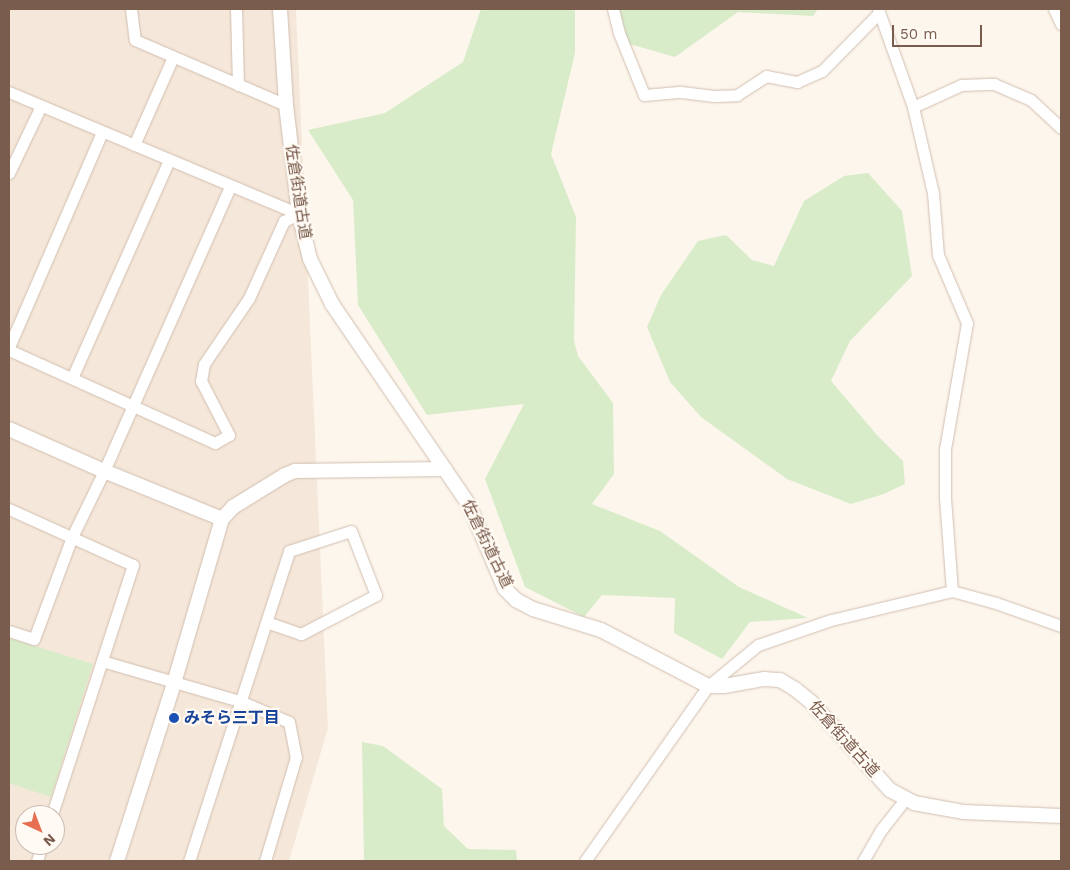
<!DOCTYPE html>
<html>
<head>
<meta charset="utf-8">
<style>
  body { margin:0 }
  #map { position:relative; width:1070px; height:870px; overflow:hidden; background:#fdf6ec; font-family:"Work Sans","Noto Sans JP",sans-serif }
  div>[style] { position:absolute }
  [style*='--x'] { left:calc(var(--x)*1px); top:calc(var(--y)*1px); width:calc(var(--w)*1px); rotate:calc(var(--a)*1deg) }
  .residential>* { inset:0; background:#f5e8da }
  .green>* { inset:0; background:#d8ecc9 }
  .roads { filter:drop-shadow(0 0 1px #d1beb0) drop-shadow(0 0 1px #d1beb0) }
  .minor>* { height:11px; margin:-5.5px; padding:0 5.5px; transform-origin:5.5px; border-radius:5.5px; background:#fff }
  .tertiary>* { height:14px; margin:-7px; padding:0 7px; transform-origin:7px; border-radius:7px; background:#fff }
  .dots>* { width:14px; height:14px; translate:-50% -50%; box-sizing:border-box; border:2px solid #fffaf3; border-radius:50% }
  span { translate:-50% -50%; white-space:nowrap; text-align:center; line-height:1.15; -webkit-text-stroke:4.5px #fffaf3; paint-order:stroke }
  .street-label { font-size:16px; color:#7a5c4d }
  .transit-label { font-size:16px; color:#164399; font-weight:700 }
  .left { translate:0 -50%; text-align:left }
  .frame { position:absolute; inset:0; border:10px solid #7a5c4d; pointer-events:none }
  .north { position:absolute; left:15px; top:805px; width:50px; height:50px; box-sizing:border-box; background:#fffaf3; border:1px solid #cabbb1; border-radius:50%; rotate:137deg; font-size:14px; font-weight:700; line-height:20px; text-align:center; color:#7a5c4d }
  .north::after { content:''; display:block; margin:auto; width:18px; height:22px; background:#e76f51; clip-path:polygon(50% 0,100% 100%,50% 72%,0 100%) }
  .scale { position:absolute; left:892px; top:25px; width:90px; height:22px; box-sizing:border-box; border:2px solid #7a5c4d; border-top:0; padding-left:6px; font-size:15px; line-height:18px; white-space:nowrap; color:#7a5c4d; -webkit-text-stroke:4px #fffaf3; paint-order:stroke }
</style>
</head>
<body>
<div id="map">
  <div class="residential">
    <i style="clip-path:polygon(evenodd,9px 9px,296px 9px,328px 728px,289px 861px,9px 861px,9px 9px,25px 815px,55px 815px,55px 845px,25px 845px,25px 815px)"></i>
  </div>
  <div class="green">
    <i style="clip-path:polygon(481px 9px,575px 9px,575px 53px,551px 154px,576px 217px,574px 341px,578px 356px,613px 403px,614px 474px,592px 504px,660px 531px,739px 587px,808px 618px,750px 622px,722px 659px,674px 633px,675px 598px,602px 595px,584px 617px,525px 587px,485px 479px,524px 404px,427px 415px,358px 305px,353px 200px,308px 130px,385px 113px,463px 62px)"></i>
    <i style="clip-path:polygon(619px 9px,818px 9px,813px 16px,738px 12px,675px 57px,619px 41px)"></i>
    <i style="clip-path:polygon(868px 173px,902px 211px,912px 276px,850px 341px,831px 381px,877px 435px,903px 461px,905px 484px,884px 494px,851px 504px,787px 479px,701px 417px,670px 382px,647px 327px,661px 295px,698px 241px,726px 235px,752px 260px,774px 266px,804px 201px,844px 176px)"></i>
    <i style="clip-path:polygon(9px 638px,93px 664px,51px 797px,9px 783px)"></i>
    <i style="clip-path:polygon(362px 742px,383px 746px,442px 789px,444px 826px,468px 849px,516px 850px,517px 861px,364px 861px)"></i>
  </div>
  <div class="roads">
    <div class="minor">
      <i style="--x:131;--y:9;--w:31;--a:83"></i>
      <i style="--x:135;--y:40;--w:164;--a:23.3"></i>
      <i style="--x:236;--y:9;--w:76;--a:88.5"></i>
      <i style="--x:613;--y:9;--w:25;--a:76"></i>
      <i style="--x:619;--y:33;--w:67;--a:68"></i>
      <i style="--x:644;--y:95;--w:37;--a:-5"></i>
      <i style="--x:681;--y:92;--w:33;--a:7"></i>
      <i style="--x:714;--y:96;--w:23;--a:-2"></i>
      <i style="--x:737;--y:95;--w:35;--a:-33"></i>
      <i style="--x:766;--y:76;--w:32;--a:11"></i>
      <i style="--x:797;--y:82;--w:27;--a:-24"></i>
      <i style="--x:822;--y:71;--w:81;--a:-45.5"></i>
      <i style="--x:878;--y:9;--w:104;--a:70.3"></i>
      <i style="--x:913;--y:107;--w:88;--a:76.9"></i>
      <i style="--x:933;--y:193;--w:62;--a:85.4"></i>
      <i style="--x:938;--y:255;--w:74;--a:66.9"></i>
      <i style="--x:967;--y:323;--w:128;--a:99.9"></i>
      <i style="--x:945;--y:449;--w:49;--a:90"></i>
      <i style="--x:945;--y:498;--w:93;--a:85.7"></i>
      <i style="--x:1054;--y:9;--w:17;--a:65"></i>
      <i style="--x:9;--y:92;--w:315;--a:22.8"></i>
      <i style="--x:913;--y:107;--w:53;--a:-24.6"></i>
      <i style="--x:961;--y:85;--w:33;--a:-2"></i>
      <i style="--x:994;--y:84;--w:40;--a:23.4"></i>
      <i style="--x:1031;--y:100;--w:41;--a:43"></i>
      <i style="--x:134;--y:145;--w:96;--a:-66.1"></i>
      <i style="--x:9;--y:173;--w:74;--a:-64.5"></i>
      <i style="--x:9;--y:347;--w:234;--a:-66.6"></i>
      <i style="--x:9;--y:350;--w:226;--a:24.3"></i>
      <i style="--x:215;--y:443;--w:16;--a:-30"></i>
      <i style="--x:229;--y:435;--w:61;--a:-117.4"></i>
      <i style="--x:201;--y:381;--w:17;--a:-80"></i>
      <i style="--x:204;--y:364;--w:80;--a:-55.7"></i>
      <i style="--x:249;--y:298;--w:85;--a:-65.6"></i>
      <i style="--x:284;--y:221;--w:17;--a:-25"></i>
      <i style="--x:72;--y:378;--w:239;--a:-66"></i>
      <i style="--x:9;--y:509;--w:136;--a:24.3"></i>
      <i style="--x:133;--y:565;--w:263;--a:108"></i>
      <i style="--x:9;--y:631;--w:26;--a:18"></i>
      <i style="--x:34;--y:639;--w:109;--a:-69.6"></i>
      <i style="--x:72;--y:537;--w:73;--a:-64.1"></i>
      <i style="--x:104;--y:471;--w:312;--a:-66.1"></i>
      <i style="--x:102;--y:661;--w:144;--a:16.2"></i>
      <i style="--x:240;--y:701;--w:53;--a:23.2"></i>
      <i style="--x:289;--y:722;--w:36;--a:79"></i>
      <i style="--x:296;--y:757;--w:109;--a:106.6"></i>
      <i style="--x:37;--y:861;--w:17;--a:-73"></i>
      <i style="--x:189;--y:861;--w:326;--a:-72.1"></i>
      <i style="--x:289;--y:551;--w:65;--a:-17.9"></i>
      <i style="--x:351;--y:531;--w:69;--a:68.7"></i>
      <i style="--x:376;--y:595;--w:85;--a:152.5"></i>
      <i style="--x:301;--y:634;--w:36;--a:-161"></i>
      <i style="--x:585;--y:861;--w:214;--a:-54.9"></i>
      <i style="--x:708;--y:686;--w:65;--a:-39.4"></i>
      <i style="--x:758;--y:645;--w:77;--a:-18.9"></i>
      <i style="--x:831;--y:620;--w:124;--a:-13.5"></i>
      <i style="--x:952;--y:591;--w:46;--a:15.3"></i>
      <i style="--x:996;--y:603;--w:69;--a:19.5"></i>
      <i style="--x:863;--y:861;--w:36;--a:-60"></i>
      <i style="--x:881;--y:830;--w:39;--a:-52"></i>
    </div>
    <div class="tertiary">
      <i style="--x:280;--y:9;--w:96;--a:86.4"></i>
      <i style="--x:286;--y:105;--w:110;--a:83.2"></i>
      <i style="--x:299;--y:214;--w:46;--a:76.3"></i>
      <i style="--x:310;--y:259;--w:50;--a:63.9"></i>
      <i style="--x:332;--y:304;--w:243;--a:55.7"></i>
      <i style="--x:469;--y:505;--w:91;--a:66.8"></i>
      <i style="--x:505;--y:589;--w:16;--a:45"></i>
      <i style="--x:516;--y:600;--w:19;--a:28"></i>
      <i style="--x:533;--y:609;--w:71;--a:17.2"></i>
      <i style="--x:601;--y:630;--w:121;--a:27.6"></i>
      <i style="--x:708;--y:686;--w:16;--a:0"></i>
      <i style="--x:724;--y:686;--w:41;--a:-9.9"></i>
      <i style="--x:764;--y:679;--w:16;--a:4"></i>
      <i style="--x:780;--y:680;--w:17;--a:31"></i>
      <i style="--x:795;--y:689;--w:21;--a:39"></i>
      <i style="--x:811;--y:702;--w:118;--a:48.1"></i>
      <i style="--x:890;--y:790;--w:27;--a:28"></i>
      <i style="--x:914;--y:803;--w:51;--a:10.2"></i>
      <i style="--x:964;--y:812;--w:97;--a:2.4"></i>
      <i style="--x:9;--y:429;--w:104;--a:23.9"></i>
      <i style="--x:104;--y:471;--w:127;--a:22.1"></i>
      <i style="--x:117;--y:861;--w:187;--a:-72.2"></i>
      <i style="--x:174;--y:683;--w:171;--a:-73.7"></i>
      <i style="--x:222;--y:519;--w:16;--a:-47"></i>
      <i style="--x:233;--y:507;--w:61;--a:-31.6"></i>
      <i style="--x:285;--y:475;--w:11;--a:-22"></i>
      <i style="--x:295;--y:471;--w:150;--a:-0.8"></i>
    </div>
  </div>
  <div class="dots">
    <i style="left:174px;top:718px;background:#1a4fb4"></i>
  </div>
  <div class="street-label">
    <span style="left:298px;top:192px;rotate:81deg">佐倉街道古道</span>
    <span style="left:487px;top:544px;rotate:64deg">佐倉街道古道</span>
    <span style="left:844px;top:739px;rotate:48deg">佐倉街道古道</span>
  </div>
  <div class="transit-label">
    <span class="left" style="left:184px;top:718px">みそら三丁目</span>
  </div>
  <div class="frame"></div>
  <div class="north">N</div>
  <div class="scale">50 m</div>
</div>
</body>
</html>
